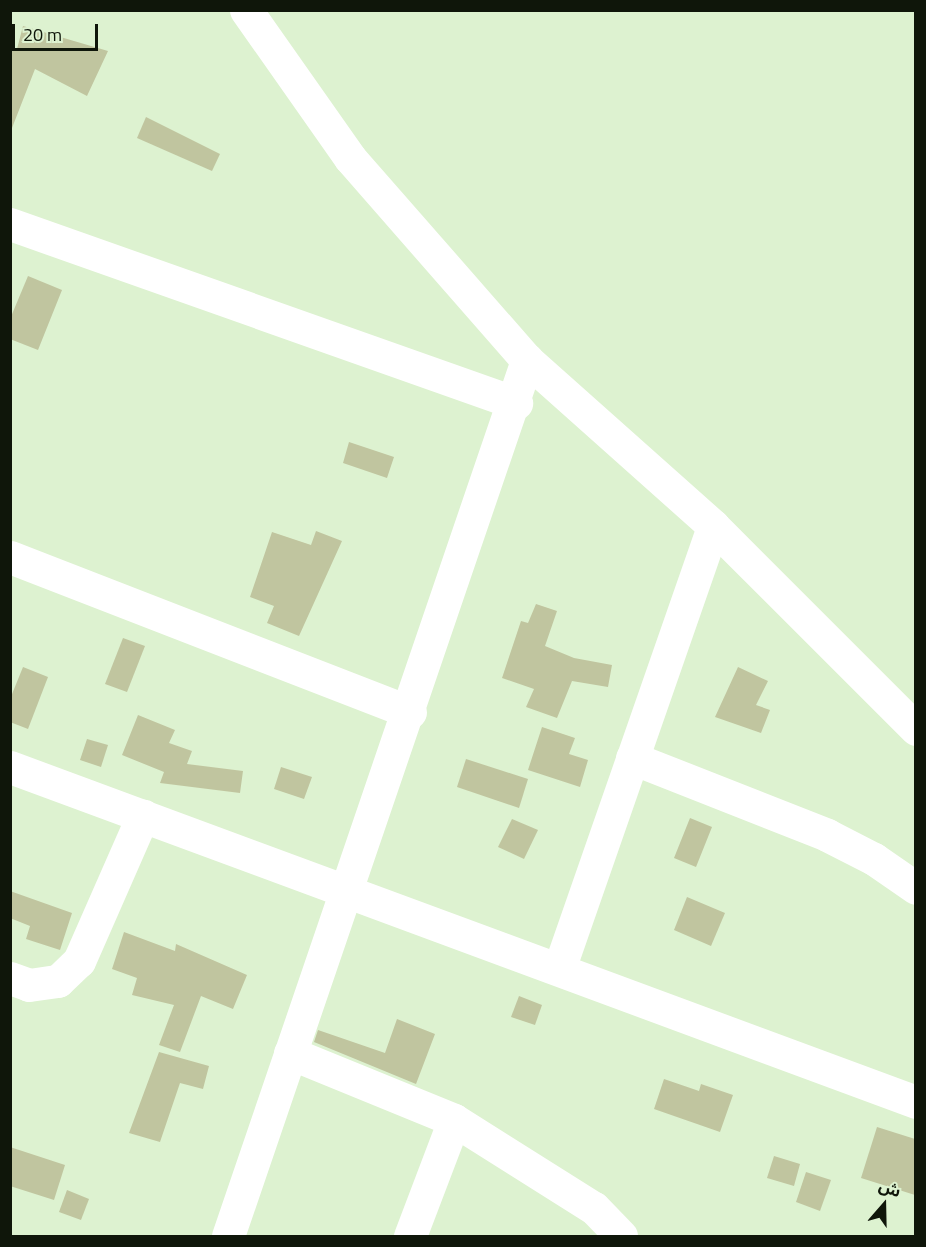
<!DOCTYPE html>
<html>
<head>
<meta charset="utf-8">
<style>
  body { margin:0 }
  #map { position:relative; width:926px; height:1247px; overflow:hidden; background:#ddf2d0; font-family:"Titillium Web","Noto Sans Arabic",sans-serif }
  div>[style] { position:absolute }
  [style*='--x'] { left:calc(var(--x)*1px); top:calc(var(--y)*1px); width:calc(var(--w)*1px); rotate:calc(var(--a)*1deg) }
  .building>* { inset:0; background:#c0c59f }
  .minor>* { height:33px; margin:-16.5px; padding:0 16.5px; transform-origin:16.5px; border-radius:16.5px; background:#fff }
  span { translate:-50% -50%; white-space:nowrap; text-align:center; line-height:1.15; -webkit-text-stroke:4.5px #ddf2d0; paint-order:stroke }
  .frame { position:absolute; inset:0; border:12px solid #0f160a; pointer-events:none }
  .north { position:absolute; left:854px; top:1175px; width:60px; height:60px; -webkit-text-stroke:4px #ddf2d0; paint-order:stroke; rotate:20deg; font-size:16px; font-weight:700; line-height:24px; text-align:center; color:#0f160a }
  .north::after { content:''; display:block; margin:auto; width:21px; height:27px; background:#0f160a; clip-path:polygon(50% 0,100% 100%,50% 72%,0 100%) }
  .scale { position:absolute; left:12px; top:24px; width:86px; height:27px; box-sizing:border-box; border:3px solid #0f160a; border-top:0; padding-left:8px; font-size:18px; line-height:21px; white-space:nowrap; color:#0f160a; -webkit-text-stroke:4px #ddf2d0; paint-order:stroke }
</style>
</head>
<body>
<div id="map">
  <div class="building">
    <i style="clip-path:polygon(23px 26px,108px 51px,87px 96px,35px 69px,12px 128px,10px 47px,17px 49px)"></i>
    <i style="clip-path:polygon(146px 117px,220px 154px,212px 171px,137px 138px)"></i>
    <i style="clip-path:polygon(28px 276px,62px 290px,38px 350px,10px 339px,10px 319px)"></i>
    <i style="clip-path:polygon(349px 442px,394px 457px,387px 478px,343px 463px)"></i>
    <i style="clip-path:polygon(316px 531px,342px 541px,299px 636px,267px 623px,274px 606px,250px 597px,272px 532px,311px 545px)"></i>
    <i style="clip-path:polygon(536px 604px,557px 611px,545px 646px,574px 658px,612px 665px,608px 687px,572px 681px,557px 718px,526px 707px,534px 689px,502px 678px,521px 621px,528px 623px)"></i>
    <i style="clip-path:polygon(123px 638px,145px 646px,127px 692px,105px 684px)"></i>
    <i style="clip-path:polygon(23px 667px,48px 677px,28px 729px,10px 722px,10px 699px)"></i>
    <i style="clip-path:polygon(738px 667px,768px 681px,756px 705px,770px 710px,761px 733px,715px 717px)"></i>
    <i style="clip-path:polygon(138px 715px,175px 730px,169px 743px,192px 751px,187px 764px,243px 771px,240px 793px,160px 783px,164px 772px,122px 755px)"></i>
    <i style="clip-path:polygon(542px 727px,575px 738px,569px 754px,588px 760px,580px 787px,528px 770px)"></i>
    <i style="clip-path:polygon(87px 739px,108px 745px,101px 767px,80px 760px)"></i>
    <i style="clip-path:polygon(466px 759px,528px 779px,519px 808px,457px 787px)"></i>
    <i style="clip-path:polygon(281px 767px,312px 777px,304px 799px,274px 789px)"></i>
    <i style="clip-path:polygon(690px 818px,712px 827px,696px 867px,674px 858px)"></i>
    <i style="clip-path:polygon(512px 819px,538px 830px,524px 859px,498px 847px)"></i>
    <i style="clip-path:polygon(10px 891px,72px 913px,60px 950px,26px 939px,30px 926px,10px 918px)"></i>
    <i style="clip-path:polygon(687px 897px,725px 913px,711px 946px,674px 930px)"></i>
    <i style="clip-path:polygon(124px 932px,175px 951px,176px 944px,247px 975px,233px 1009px,201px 996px,180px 1052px,159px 1045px,174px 1005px,132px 995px,137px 978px,112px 969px)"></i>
    <i style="clip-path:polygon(519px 996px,542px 1005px,535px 1025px,511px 1017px)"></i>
    <i style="clip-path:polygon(397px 1019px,435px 1034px,416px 1084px,314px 1042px,318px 1030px,385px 1053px)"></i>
    <i style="clip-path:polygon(159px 1052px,209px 1066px,203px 1089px,180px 1083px,160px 1142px,129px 1133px)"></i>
    <i style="clip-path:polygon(664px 1079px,699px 1091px,701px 1084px,733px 1095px,720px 1132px,654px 1109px)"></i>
    <i style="clip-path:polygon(877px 1127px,915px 1139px,915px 1195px,861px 1178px)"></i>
    <i style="clip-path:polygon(10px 1147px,65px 1165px,54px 1200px,10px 1186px)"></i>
    <i style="clip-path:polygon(774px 1156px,800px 1164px,794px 1186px,767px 1178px)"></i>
    <i style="clip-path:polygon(806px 1172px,831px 1180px,820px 1211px,796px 1202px)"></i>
    <i style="clip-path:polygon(67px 1190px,89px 1199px,81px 1220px,59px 1212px)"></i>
  </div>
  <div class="minor">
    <i style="--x:246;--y:10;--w:181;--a:54.9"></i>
    <i style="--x:350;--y:158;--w:269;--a:48.8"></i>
    <i style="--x:527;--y:360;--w:249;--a:41.7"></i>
    <i style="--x:713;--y:526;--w:287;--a:45"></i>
    <i style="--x:10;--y:224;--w:537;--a:19.48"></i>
    <i style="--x:10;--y:557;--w:429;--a:21.2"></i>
    <i style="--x:632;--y:758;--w:210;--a:21.5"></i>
    <i style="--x:827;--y:835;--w:53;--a:27.1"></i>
    <i style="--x:874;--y:859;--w:51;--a:34.6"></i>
    <i style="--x:10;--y:767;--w:966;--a:20.29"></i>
    <i style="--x:559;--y:969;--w:469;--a:-70.8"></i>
    <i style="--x:10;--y:978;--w:20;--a:20"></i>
    <i style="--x:29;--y:985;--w:29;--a:-8"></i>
    <i style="--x:58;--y:981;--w:29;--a:-44"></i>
    <i style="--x:79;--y:961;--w:159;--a:-66.3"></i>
    <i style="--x:290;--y:1053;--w:177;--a:22.2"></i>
    <i style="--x:454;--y:1120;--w:165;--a:32.2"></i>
    <i style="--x:594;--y:1208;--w:39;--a:46"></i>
    <i style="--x:228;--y:1236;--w:926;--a:-71.15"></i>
    <i style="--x:410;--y:1236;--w:124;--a:-69.2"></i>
  </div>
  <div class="frame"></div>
  <div class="north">ش</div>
  <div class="scale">20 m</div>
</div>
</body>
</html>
